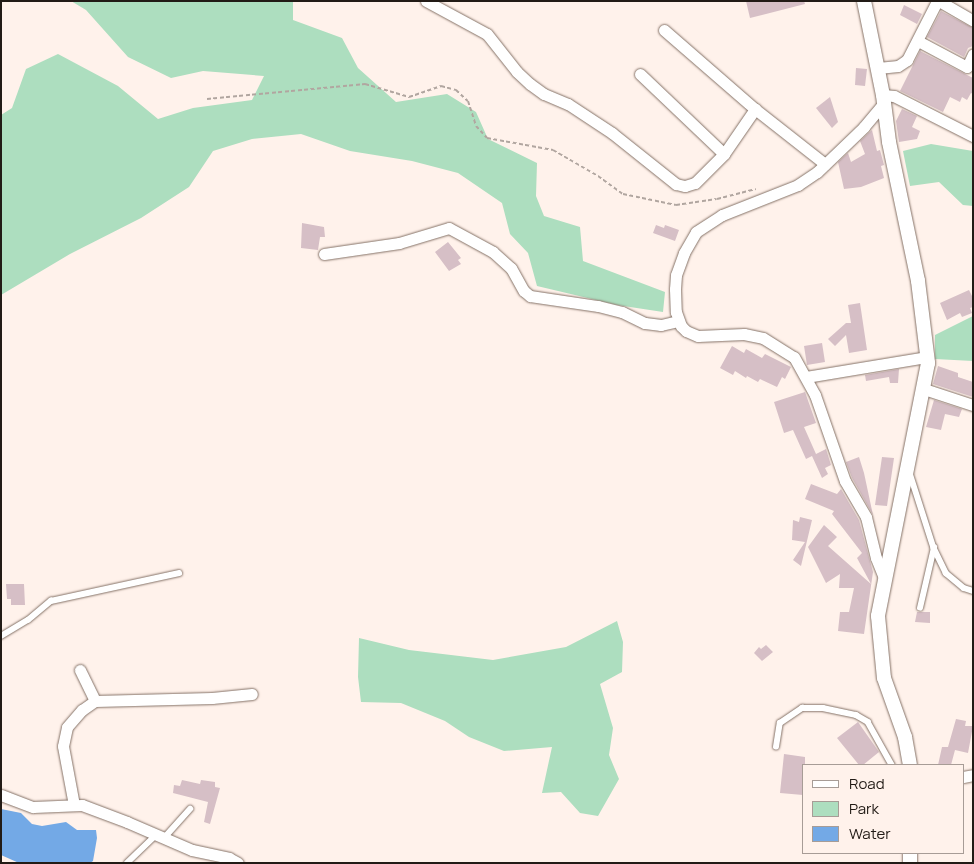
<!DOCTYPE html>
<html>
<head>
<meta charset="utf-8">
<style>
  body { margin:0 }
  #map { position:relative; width:974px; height:864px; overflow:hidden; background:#fff2eb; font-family:Manrope,sans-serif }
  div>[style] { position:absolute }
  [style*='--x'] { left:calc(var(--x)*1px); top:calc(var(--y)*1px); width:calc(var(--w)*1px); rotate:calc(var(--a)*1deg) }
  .green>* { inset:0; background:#addebf }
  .water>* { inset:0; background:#73a9e6 }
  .building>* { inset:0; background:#d6bfc6 }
  .path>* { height:2px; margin-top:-1px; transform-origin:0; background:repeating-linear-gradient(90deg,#b1a6a0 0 4px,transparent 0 6.5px) }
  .roads { filter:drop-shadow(0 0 1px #857267) drop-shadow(0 0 1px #857267) }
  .service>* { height:5.5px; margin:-2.75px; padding:0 2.75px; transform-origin:2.75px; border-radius:2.75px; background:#fff }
  .minor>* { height:11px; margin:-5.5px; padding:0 5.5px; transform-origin:5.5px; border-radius:5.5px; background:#fff }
  .tertiary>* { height:14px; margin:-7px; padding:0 7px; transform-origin:7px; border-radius:7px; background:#fff }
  span { translate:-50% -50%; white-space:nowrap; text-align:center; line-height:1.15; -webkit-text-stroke:4.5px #fff2eb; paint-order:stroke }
  .frame { position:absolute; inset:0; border:2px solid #221b16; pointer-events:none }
  .legend { position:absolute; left:802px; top:764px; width:162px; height:90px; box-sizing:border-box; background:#fff2eb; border:1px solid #a79c96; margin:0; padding:6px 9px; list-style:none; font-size:15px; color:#221b16 }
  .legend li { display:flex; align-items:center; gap:10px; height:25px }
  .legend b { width:25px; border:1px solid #a79c96 }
</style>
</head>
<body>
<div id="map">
  <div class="green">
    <i style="clip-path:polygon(71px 1px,293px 1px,293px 20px,342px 38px,358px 68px,396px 102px,447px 94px,476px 112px,488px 139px,537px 163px,536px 196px,544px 216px,580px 227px,583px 261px,665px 292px,663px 312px,617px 305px,537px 286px,528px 253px,510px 234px,502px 203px,458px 173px,412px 161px,350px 151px,301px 134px,252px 139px,213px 151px,189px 187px,141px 218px,70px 254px,1px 295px,1px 115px,12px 108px,26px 69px,58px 54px,118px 86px,158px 119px,193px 108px,252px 100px,264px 76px,203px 71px,171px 78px,128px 57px,86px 10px)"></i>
    <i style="clip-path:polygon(931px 144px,973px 151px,973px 206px,963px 205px,939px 182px,910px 186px,903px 151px)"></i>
    <i style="clip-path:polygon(973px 316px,973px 361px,935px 359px,935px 335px)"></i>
    <i style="clip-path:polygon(617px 621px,623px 642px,622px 672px,600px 684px,613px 728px,609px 755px,619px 779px,598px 816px,580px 813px,561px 792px,542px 793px,552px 747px,504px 751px,469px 737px,445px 721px,401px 703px,361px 702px,358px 677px,359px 638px,409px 650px,493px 660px,566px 647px)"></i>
  </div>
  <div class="water">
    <i style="clip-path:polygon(1px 809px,21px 813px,32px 824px,42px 826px,66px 822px,77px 830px,96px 830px,97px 838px,93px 861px,90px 863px,19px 863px,1px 855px)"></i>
  </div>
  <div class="building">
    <i style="clip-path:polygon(746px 1px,804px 1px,805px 4px,750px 18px)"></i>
    <i style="clip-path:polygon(904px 5px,922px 14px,917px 24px,900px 15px)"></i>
    <i style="clip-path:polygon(941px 11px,973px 28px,973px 46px,968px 48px,964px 57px,927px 37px)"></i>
    <i style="clip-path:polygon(920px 51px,973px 78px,973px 94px,971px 93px,967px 100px,962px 97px,960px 102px,950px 97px,943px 112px,900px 91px)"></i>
    <i style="clip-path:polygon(856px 68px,867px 69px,865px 86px,855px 85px)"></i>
    <i style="clip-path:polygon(830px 97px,838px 122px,832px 128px,816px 108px)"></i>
    <i style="clip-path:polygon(902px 109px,917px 116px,912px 127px,920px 131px,917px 139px,899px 142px,896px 121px)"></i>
    <i style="clip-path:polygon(872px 130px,877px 151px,880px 150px,884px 165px,881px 166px,884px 178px,861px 187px,844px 189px,838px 162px,848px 153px,851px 162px,865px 154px,860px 141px)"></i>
    <i style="clip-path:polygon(302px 223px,324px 227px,325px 237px,320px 237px,318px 250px,301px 248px)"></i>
    <i style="clip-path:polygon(656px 225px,664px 228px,665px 225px,679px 230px,675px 241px,653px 233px)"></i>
    <i style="clip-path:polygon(448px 242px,461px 258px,458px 260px,461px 264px,449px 271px,435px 252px)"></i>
    <i style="clip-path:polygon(969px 290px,973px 298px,973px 307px,970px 308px,972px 313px,962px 317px,960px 313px,947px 320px,940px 303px)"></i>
    <i style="clip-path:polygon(860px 303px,867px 350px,849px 353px,846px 335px,835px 346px,828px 339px,846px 323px,851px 323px,848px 305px)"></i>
    <i style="clip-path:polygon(822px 343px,825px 362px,807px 365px,804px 346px)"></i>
    <i style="clip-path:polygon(732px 346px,744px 353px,746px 349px,762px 358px,765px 354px,791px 367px,785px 379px,782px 377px,777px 387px,760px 379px,758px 382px,747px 376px,746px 378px,735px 371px,733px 375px,720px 368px)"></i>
    <i style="clip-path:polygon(938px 366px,958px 373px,958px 377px,973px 382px,973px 397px,933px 384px)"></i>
    <i style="clip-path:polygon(899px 369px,898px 383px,890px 383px,889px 377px,866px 381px,865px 375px)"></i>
    <i style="clip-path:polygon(805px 392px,816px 423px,804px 427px,816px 454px,826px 449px,831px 465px,825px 468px,828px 474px,822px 478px,812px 456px,806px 459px,793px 430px,784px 433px,774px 402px)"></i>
    <i style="clip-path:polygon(934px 400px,962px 409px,959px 417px,945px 414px,941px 430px,926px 427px)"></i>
    <i style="clip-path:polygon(859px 457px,864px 473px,873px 515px,852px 478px,846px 462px)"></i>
    <i style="clip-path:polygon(882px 457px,894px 458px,887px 506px,875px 505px)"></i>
    <i style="clip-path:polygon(811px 484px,837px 494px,841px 489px,859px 520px,873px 572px,864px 634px,838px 631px,840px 612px,849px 612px,854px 588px,839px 588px,840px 574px,826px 583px,808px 547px,824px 525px,837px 537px,828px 546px,871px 584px,857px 558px,862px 553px,832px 514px,834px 511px,805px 499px)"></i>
    <i style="clip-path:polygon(800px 517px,812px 520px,801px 566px,793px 560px,805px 542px,792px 540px,793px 520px,799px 522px)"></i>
    <i style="clip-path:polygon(6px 584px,24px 584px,25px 605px,11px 605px,11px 599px,7px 599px)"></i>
    <i style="clip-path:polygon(917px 612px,930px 612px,930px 623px,915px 622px)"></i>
    <i style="clip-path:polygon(766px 645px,773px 652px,762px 661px,754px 653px,759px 647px,761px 649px)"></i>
    <i style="clip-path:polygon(956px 719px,966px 721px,965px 726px,973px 726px,968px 753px,955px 750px,951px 765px,938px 765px,942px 747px,948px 747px)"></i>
    <i style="clip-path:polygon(858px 722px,879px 752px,863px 765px,859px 765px,837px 738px)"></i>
    <i style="clip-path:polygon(784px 754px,805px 757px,805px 765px,803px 765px,803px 795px,780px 793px)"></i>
    <i style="clip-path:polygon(182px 780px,200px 784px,201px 780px,215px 782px,215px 787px,220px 788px,210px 824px,204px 822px,208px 802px,173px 793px,174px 785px,180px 786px)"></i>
  </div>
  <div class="path">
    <i style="--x:207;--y:99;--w:159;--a:-5.4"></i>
    <i style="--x:365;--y:84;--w:46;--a:16.5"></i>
    <i style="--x:409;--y:97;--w:34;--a:-19"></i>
    <i style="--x:441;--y:86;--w:16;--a:15"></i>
    <i style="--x:456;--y:90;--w:16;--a:43"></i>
    <i style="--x:468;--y:101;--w:26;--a:72"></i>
    <i style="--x:476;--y:126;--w:16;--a:47"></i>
    <i style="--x:487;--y:138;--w:67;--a:10.3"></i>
    <i style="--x:553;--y:150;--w:52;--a:30"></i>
    <i style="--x:598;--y:176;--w:31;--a:36"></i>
    <i style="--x:623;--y:194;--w:54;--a:11.7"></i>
    <i style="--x:676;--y:205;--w:41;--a:-8.3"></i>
    <i style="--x:717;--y:199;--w:40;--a:-14.4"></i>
  </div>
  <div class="roads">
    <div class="service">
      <i style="--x:910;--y:473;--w:79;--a:72.3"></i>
      <i style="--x:934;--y:548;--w:28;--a:64"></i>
      <i style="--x:946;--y:573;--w:23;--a:40"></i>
      <i style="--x:964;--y:588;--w:9;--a:18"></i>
      <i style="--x:920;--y:608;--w:62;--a:-76.9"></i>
      <i style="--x:1;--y:636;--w:31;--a:-31"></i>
      <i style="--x:28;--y:620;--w:30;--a:-40"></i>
      <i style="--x:51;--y:601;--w:131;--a:-12.3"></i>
      <i style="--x:776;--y:747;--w:24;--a:-81"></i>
      <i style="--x:780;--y:723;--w:27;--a:-34"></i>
      <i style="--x:802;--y:708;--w:21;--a:0"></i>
      <i style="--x:823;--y:708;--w:34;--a:12"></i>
      <i style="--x:856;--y:715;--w:14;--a:30"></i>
      <i style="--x:868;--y:722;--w:49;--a:60.8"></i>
      <i style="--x:164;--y:838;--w:39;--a:-48"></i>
      <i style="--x:127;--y:863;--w:40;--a:-44"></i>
    </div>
    <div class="minor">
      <i style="--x:426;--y:1;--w:69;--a:28.4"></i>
      <i style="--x:487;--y:34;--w:48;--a:51.7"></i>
      <i style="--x:517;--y:72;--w:18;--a:43"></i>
      <i style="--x:530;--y:84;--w:17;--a:36"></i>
      <i style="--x:544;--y:94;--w:26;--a:23"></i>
      <i style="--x:568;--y:104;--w:53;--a:33.4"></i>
      <i style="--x:612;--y:133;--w:82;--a:38.6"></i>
      <i style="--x:676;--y:184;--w:9;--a:13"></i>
      <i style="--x:685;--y:186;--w:10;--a:-17"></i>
      <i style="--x:695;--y:183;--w:41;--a:-45"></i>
      <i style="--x:939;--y:1;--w:39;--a:30"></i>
      <i style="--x:664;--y:30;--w:121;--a:41"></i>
      <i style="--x:755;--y:109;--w:89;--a:38.2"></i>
      <i style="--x:918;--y:41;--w:55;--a:28"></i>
      <i style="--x:967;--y:67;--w:14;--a:-65"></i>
      <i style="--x:878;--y:68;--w:20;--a:-6"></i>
      <i style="--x:898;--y:66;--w:11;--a:-34"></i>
      <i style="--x:907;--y:60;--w:66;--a:-63"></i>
      <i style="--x:640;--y:74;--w:116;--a:43.6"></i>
      <i style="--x:724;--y:154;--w:55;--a:-55.4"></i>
      <i style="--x:883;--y:95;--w:11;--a:5"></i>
      <i style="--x:894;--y:96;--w:89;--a:26.9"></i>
      <i style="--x:883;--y:104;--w:30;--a:130"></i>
      <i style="--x:864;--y:127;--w:65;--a:136.2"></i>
      <i style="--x:817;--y:172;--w:23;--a:146"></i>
      <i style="--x:798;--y:185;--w:82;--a:158.5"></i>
      <i style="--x:722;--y:215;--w:31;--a:147"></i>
      <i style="--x:696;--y:232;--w:24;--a:120"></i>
      <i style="--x:684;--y:253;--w:23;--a:110"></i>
      <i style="--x:676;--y:275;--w:14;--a:94"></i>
      <i style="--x:675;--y:289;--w:23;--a:88"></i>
      <i style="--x:676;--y:312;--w:15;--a:70"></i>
      <i style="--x:681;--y:326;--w:7;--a:45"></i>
      <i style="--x:686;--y:331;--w:13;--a:23"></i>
      <i style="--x:698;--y:336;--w:46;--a:-2.5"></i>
      <i style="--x:744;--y:334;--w:19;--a:12"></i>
      <i style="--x:763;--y:338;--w:36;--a:32"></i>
      <i style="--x:794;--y:357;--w:43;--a:61.1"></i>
      <i style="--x:815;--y:395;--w:91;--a:70.8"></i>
      <i style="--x:845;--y:481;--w:42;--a:59.7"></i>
      <i style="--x:866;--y:517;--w:42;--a:76.3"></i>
      <i style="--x:876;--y:558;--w:24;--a:68"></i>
      <i style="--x:324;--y:254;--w:76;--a:-8.3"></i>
      <i style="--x:399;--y:243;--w:52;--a:-16.7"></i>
      <i style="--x:449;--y:228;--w:50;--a:28.6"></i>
      <i style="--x:493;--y:252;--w:24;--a:42"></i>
      <i style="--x:511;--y:268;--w:26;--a:61"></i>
      <i style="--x:524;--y:291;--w:8;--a:40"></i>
      <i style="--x:530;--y:296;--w:69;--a:8.4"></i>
      <i style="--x:598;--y:306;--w:25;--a:14"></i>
      <i style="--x:622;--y:312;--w:25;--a:26"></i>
      <i style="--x:645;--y:323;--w:16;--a:7"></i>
      <i style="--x:661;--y:325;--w:18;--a:-13"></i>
      <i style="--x:806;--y:377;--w:123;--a:-9.4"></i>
      <i style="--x:924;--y:389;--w:52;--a:18.1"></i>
      <i style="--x:80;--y:670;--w:34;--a:64"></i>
      <i style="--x:963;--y:777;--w:10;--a:-11"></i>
      <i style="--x:1;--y:795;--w:34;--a:21"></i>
      <i style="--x:33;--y:807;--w:49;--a:-2.3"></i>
      <i style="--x:82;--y:805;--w:48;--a:20.7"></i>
      <i style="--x:127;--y:822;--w:71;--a:23.3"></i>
      <i style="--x:192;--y:850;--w:38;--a:12"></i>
      <i style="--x:229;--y:858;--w:10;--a:29"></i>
      <i style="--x:74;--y:805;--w:60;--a:-100.6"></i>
      <i style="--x:63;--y:746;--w:19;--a:-78"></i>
      <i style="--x:67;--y:727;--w:23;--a:-49"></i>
      <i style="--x:82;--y:710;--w:16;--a:-35"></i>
      <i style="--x:95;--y:701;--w:117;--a:-1.5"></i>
      <i style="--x:212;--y:698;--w:40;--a:-5.7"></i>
    </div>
    <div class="tertiary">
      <i style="--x:864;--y:1;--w:96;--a:78.6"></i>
      <i style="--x:883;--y:95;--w:47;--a:82.7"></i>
      <i style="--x:889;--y:142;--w:142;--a:78.2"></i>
      <i style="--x:918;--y:281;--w:83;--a:83"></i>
      <i style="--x:928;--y:363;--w:258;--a:101.2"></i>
      <i style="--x:878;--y:616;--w:62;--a:84.5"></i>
      <i style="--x:884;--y:678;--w:63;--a:70.4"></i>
      <i style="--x:905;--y:737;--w:28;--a:80"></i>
      <i style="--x:910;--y:863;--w:10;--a:-90"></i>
    </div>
  </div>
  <div class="frame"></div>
  <ul class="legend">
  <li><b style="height:6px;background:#fff"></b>Road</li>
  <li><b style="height:14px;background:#addebf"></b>Park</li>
  <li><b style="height:14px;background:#73a9e6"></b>Water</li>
  </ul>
</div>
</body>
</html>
